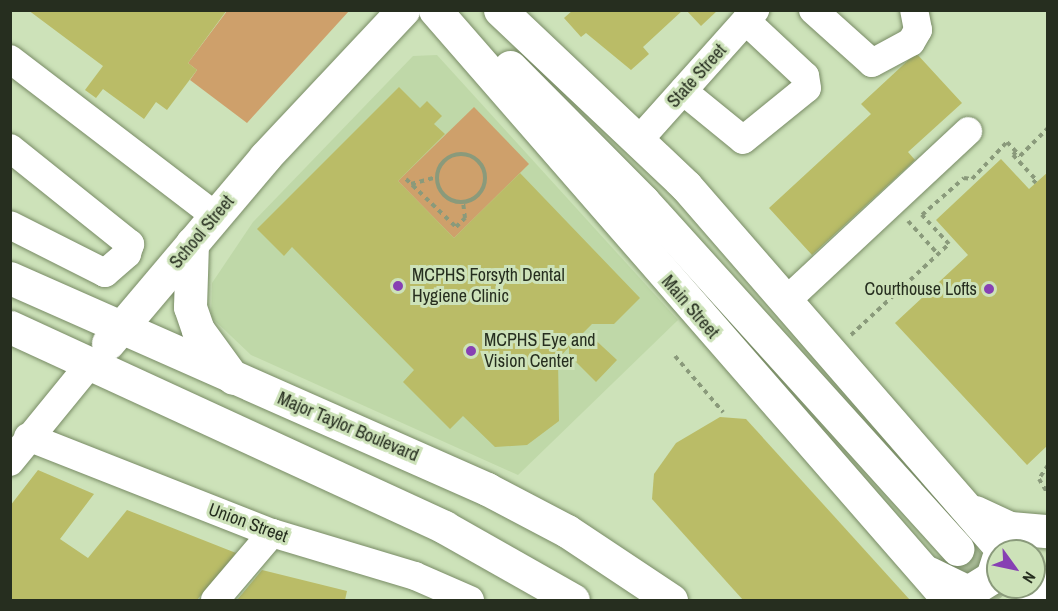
<!DOCTYPE html>
<html>
<head>
<meta charset="utf-8">
<style>
  body { margin:0 }
  #map { position:relative; width:1058px; height:611px; overflow:hidden; background:#cde2b9; font-family:"Archivo Narrow",sans-serif }
  div>[style] { position:absolute }
  [style*='--x'] { left:calc(var(--x)*1px); top:calc(var(--y)*1px); width:calc(var(--w)*1px); rotate:calc(var(--a)*1deg) }
  .built>* { inset:0; background:#bfd8a8 }
  .green>* { inset:0; background:#cea06b }
  .building>* { inset:0; background:#babc67 }
  .major-tunnel>* { height:33px; margin-top:-16.5px; transform-origin:0; background:repeating-linear-gradient(90deg,#acbe9a 0 33px,transparent 0 49px) }
  .path>* { height:4px; margin-top:-2px; transform-origin:0; background:repeating-linear-gradient(90deg,#8a9a7b 0 4.5px,transparent 0 9px) }
  .path>.ring { margin:-2px; padding:0; box-sizing:content-box; background:none; border:4px solid #8a9a7b; border-radius:50% }
  .roads { filter:drop-shadow(0 0 2px #788b65) drop-shadow(0 0 2px #788b65) }
  .minor>* { height:28px; margin:-14px; padding:0 14px; transform-origin:14px; border-radius:14px; background:#fff }
  .major>* { height:33px; margin:-16.5px; padding:0 16.5px; transform-origin:16.5px; border-radius:16.5px; background:#fff }
  .highway>* { height:33px; margin:-16.5px; padding:0 16.5px; transform-origin:16.5px; border-radius:16.5px; background:#fff }
  .dots>* { width:16px; height:16px; translate:-50% -50%; box-sizing:border-box; border:3px solid #cde2b9; border-radius:50% }
  span { translate:-50% -50%; white-space:nowrap; text-align:center; line-height:1.15; -webkit-text-stroke:6px #cde2b9; paint-order:stroke }
  .street-label { font-size:18px; color:#262e1f }
  .poi-label { font-size:18px; color:#262e1f }
  .left { translate:0 -50%; text-align:left }
  .right { translate:-100% -50%; text-align:right }
  .frame { position:absolute; inset:0; border:12px solid #262e1f; pointer-events:none }
  .north { position:absolute; left:986px; top:539px; width:60px; height:60px; box-sizing:border-box; background:#cde2b9; border:2px solid #8a9a7b; border-radius:50%; rotate:123deg; font-size:16px; font-weight:700; line-height:24px; text-align:center; color:#262e1f }
  .north::after { content:''; display:block; margin:auto; width:21px; height:27px; background:#8740b3; clip-path:polygon(50% 0,100% 100%,50% 72%,0 100%) }
</style>
</head>
<body>
<div id="map">
  <div class="built">
    <i style="clip-path:polygon(437px 55px,678px 320px,518px 475px,251px 355px,211px 317px,212px 283px,253px 222px,413px 56px)"></i>
  </div>
  <div class="green">
    <i style="clip-path:polygon(227px 11px,251px 12px,349px 11px,247px 123px,190px 80px,197px 70px,188px 63px)"></i>
    <i style="clip-path:polygon(474px 107px,529px 164px,454px 238px,398px 181px)"></i>
  </div>
  <div class="building">
    <i style="clip-path:polygon(28px 10px,227px 10px,188px 63px,197px 70px,167px 110px,156px 102px,144px 119px,103px 89px,96px 98px,85px 90px,103px 66px)"></i>
    <i style="clip-path:polygon(573px 10px,683px 10px,643px 47px,649px 54px,631px 70px,586px 33px,581px 37px,564px 18px)"></i>
    <i style="clip-path:polygon(686px 10px,718px 10px,701px 26px)"></i>
    <i style="clip-path:polygon(916px 53px,962px 103px,908px 152px,915px 160px,812px 255px,769px 208px,871px 114px,861px 104px)"></i>
    <i style="clip-path:polygon(399px 87px,420px 108px,427px 101px,442px 116px,434px 124px,445px 134px,398px 181px,454px 238px,520px 173px,640px 298px,614px 324px,592px 324px,581px 335px,584px 339px,589px 334px,617px 360px,596px 382px,569px 355px,569px 347px,558px 359px,559px 421px,527px 445px,495px 447px,463px 416px,450px 429px,403px 382px,414px 370px,292px 247px,284px 256px,257px 229px)"></i>
    <i style="clip-path:polygon(1001px 159px,1029px 189px,1048px 172px,1048px 445px,1027px 465px,895px 323px,968px 255px,936px 220px)"></i>
    <i style="clip-path:polygon(720px 417px,746px 419px,910px 600px,743px 600px,652px 499px,654px 474px,676px 443px)"></i>
    <i style="clip-path:polygon(38px 470px,94px 494px,60px 539px,88px 558px,127px 510px,236px 553px,197px 600px,10px 600px,10px 506px)"></i>
    <i style="clip-path:polygon(262px 570px,347px 591px,345px 600px,237px 600px)"></i>
  </div>
  <div class="major-tunnel">
    <i style="--x:957;--y:549;--w:65;--a:51.2"></i>
  </div>
  <div class="path">
    <i style="--x:1016;--y:152;--w:4;--a:135"></i>
    <i style="--x:1013;--y:155;--w:34;--a:47"></i>
    <i style="--x:1036;--y:180;--w:4;--a:135"></i>
    <i class="ring" style="left:437px;top:154px;width:44px;height:44px"></i>
    <i style="--x:406;--y:179;--w:69;--a:43.8"></i>
    <i style="--x:456;--y:227;--w:13;--a:-45"></i>
    <i style="--x:465;--y:218;--w:16;--a:-97"></i>
    <i style="--x:411;--y:184;--w:27;--a:-15"></i>
    <i style="--x:908;--y:221;--w:45;--a:47.7"></i>
    <i style="--x:851;--y:335;--w:134;--a:-42.9"></i>
    <i style="--x:949;--y:244;--w:40;--a:-133"></i>
    <i style="--x:922;--y:215;--w:56;--a:-41.4"></i>
    <i style="--x:964;--y:178;--w:8;--a:7"></i>
    <i style="--x:972;--y:179;--w:51;--a:-46.6"></i>
    <i style="--x:1007;--y:142;--w:19;--a:47"></i>
    <i style="--x:1020;--y:156;--w:40;--a:-45"></i>
    <i style="--x:675;--y:356;--w:74;--a:49.4"></i>
    <i style="--x:1048;--y:465;--w:17;--a:123"></i>
    <i style="--x:1039;--y:479;--w:17;--a:59"></i>
  </div>
  <div class="roads">
    <div class="minor">
      <i style="--x:813;--y:10;--w:79;--a:41.9"></i>
      <i style="--x:872;--y:63;--w:44;--a:-28.3"></i>
      <i style="--x:911;--y:42;--w:14;--a:-60"></i>
      <i style="--x:918;--y:30;--w:20;--a:-101"></i>
      <i style="--x:10;--y:59;--w:258;--a:37.4"></i>
      <i style="--x:683;--y:91;--w:77;--a:39.2"></i>
      <i style="--x:743;--y:140;--w:82;--a:-39.1"></i>
      <i style="--x:807;--y:88;--w:12;--a:-99"></i>
      <i style="--x:805;--y:76;--w:81;--a:-137"></i>
      <i style="--x:638;--y:141;--w:176;--a:-48.2"></i>
      <i style="--x:10;--y:148;--w:154;--a:38.7"></i>
      <i style="--x:130;--y:244;--w:10;--a:107"></i>
      <i style="--x:127;--y:254;--w:29;--a:139"></i>
      <i style="--x:105;--y:273;--w:106;--a:-153.2"></i>
      <i style="--x:786;--y:301;--w:249;--a:-43"></i>
      <i style="--x:28;--y:437;--w:262;--a:21.5"></i>
      <i style="--x:272;--y:533;--w:149;--a:16.7"></i>
      <i style="--x:415;--y:576;--w:60;--a:23.6"></i>
      <i style="--x:10;--y:462;--w:127;--a:-50.8"></i>
      <i style="--x:215;--y:600;--w:88;--a:-49.6"></i>
    </div>
    <div class="major">
      <i style="--x:435;--y:10;--w:782;--a:48.94"></i>
      <i style="--x:500;--y:10;--w:256;--a:43.4"></i>
      <i style="--x:686;--y:186;--w:483;--a:49"></i>
      <i style="--x:510;--y:67;--w:189;--a:45.2"></i>
      <i style="--x:643;--y:201;--w:469;--a:47.9"></i>
      <i style="--x:192;--y:243;--w:64;--a:91.8"></i>
      <i style="--x:190;--y:307;--w:24;--a:71"></i>
      <i style="--x:198;--y:330;--w:59;--a:53.9"></i>
      <i style="--x:10;--y:278;--w:522;--a:23.86"></i>
      <i style="--x:487;--y:489;--w:90;--a:27.7"></i>
      <i style="--x:567;--y:531;--w:125;--a:33.6"></i>
      <i style="--x:10;--y:327;--w:478;--a:24.7"></i>
      <i style="--x:444;--y:527;--w:148;--a:29.5"></i>
      <i style="--x:108;--y:343;--w:243;--a:-49.8"></i>
      <i style="--x:265;--y:157;--w:202;--a:-46.8"></i>
      <i style="--x:975;--y:512;--w:38;--a:25"></i>
      <i style="--x:1010;--y:528;--w:38;--a:5"></i>
      <i style="--x:929;--y:573;--w:43;--a:26"></i>
      <i style="--x:968;--y:592;--w:28;--a:-32"></i>
      <i style="--x:992;--y:577;--w:19;--a:-72"></i>
    </div>
    <div class="highway">
      <i style="--x:1033;--y:600;--w:23;--a:-49"></i>
    </div>
  </div>
  <div class="dots">
    <i style="left:398px;top:286px;background:#8740b3"></i>
    <i style="left:989px;top:289px;background:#8740b3"></i>
    <i style="left:471px;top:351px;background:#8740b3"></i>
  </div>
  <div class="street-label">
    <span style="left:697px;top:76px;rotate:-48deg">State Street</span>
    <span style="left:202px;top:232px;rotate:-50deg">School Street</span>
    <span style="left:690px;top:307px;rotate:49deg">Main Street</span>
    <span style="left:348px;top:427px;rotate:23deg">Major Taylor Boulevard</span>
    <span style="left:248px;top:523px;rotate:20deg">Union Street</span>
  </div>
  <div class="poi-label">
    <span class="left" style="left:412px;top:286px">MCPHS Forsyth Dental<br>Hygiene Clinic</span>
    <span class="right" style="left:977px;top:289px">Courthouse Lofts</span>
    <span class="left" style="left:484px;top:351px">MCPHS Eye and<br>Vision Center</span>
  </div>
  <div class="frame"></div>
  <div class="north">N</div>
</div>
</body>
</html>
